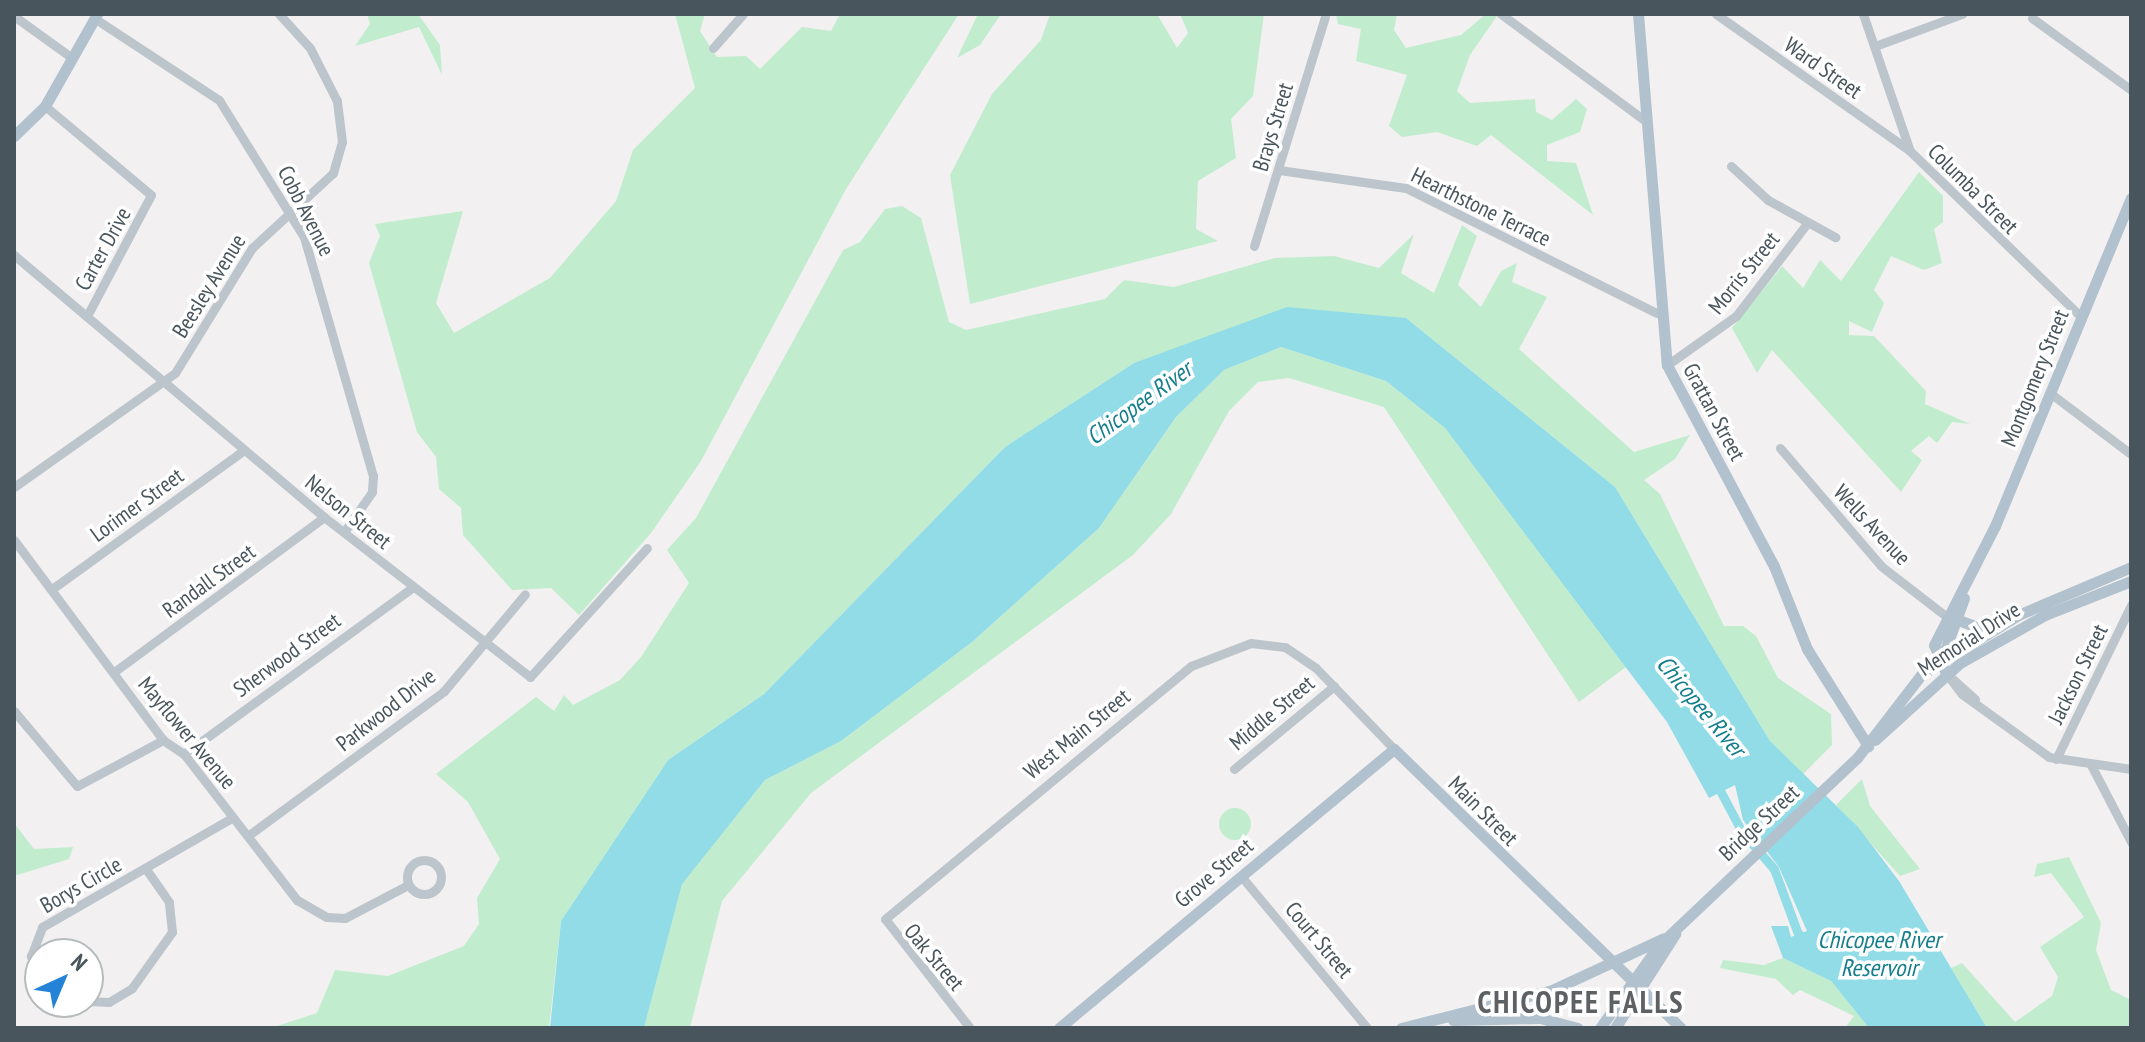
<!DOCTYPE html>
<html>
<head>
<meta charset="utf-8">
<style>
  body { margin:0 }
  #map { position:relative; width:2145px; height:1042px; overflow:hidden; background:#f2f0f0; font-family:"PT Sans Narrow",sans-serif }
  div>[style] { position:absolute }
  [style*='--x'] { left:calc(var(--x)*1px); top:calc(var(--y)*1px); width:calc(var(--w)*1px); rotate:calc(var(--a)*1deg) }
  .green>* { inset:0; background:#c1edce }
  .round { border-radius:50% }
  .water>* { inset:0; background:#91dce7 }
  .canal>* { height:9px; margin:-4.5px; padding:0 4.5px; transform-origin:4.5px; border-radius:4.5px; background:#91dce7 }
  .minor>* { height:9px; margin:-4.5px; padding:0 4.5px; transform-origin:4.5px; border-radius:4.5px; background:#bcc5cc }
  .minor>.ring { margin:-4.5px; padding:0; box-sizing:content-box; background:none; border:9px solid #bcc5cc; border-radius:50% }
  .major>* { height:11px; margin:-5.5px; padding:0 5.5px; transform-origin:5.5px; border-radius:5.5px; background:#b1c1cd }
  span { translate:-50% -50%; white-space:nowrap; text-align:center; line-height:1.15; -webkit-text-stroke:7px #fff; paint-order:stroke }
  .street-label { font-size:22px; color:#49555c }
  .water-label { font-size:24px; color:#147e8c; font-style:italic }
  .district-label { font-size:30px; color:#5d6164; font-weight:700; letter-spacing:2px }
  .frame { position:absolute; inset:0; border:16px solid #49555c; pointer-events:none }
  .north { position:absolute; left:24px; top:938px; width:80px; height:80px; box-sizing:border-box; background:#fff; border:2px solid #b6bbbe; border-radius:50%; rotate:44deg; font-size:22px; font-weight:700; line-height:32px; text-align:center; color:#49555c }
  .north::after { content:''; display:block; margin:auto; width:28px; height:36px; background:#2482d7; clip-path:polygon(50% 0,100% 100%,50% 72%,0 100%) }
</style>
</head>
<body>
<div id="map">
  <div class="green">
    <i style="clip-path:polygon(367px 14px,418px 14px,440px 45px,442px 75px,419px 27px,355px 46px,370px 24px)"></i>
    <i style="clip-path:polygon(675px 14px,705px 14px,700px 31px,717px 57px,746px 56px,760px 69px,802px 27px,831px 31px,840px 14px,959px 14px,846px 189px,701px 461px,651px 533px,579px 615px,551px 588px,512px 590px,463px 535px,461px 508px,439px 489px,436px 457px,417px 432px,369px 263px,380px 236px,375px 224px,463px 211px,436px 303px,454px 333px,550px 278px,616px 201px,633px 150px,695px 88px)"></i>
    <i style="clip-path:polygon(978px 14px,1001px 14px,980px 45px,957px 58px)"></i>
    <i style="clip-path:polygon(1050px 14px,1157px 14px,1177px 48px,1188px 33px,1180px 14px,1264px 14px,1253px 96px,1231px 119px,1236px 158px,1198px 181px,1196px 229px,1218px 241px,970px 304px,950px 175px,992px 94px,1041px 40px)"></i>
    <i style="clip-path:polygon(1336px 14px,1397px 14px,1394px 30px,1406px 48px,1461px 35px,1486px 14px,1497px 16px,1470px 55px,1457px 91px,1470px 103px,1535px 99px,1536px 112px,1552px 120px,1576px 99px,1587px 109px,1580px 132px,1547px 145px,1547px 161px,1576px 163px,1593px 215px,1491px 135px,1477px 146px,1437px 132px,1402px 137px,1389px 126px,1407px 75px,1356px 61px,1361px 29px,1338px 24px)"></i>
    <i style="clip-path:polygon(1919px 172px,1943px 196px,1943px 222px,1934px 229px,1942px 263px,1924px 270px,1891px 256px,1874px 290px,1884px 303px,1872px 332px,1849px 321px,1849px 335px,1874px 336px,1926px 391px,1925px 404px,1970px 424px,1952px 422px,1937px 443px,1929px 436px,1911px 451px,1922px 460px,1901px 492px,1772px 350px,1757px 373px,1732px 328px,1782px 266px,1803px 288px,1820px 260px,1841px 281px)"></i>
    <i style="clip-path:polygon(902px 206px,921px 218px,949px 322px,966px 330px,1105px 299px,1124px 280px,1174px 287px,1275px 258px,1334px 256px,1379px 268px,1414px 234px,1401px 273px,1434px 293px,1462px 225px,1477px 236px,1458px 285px,1481px 307px,1501px 271px,1517px 263px,1512px 282px,1547px 297px,1519px 349px,1634px 452px,1690px 435px,1675px 459px,1644px 480px,1660px 494px,1724px 626px,1743px 626px,1756px 636px,1778px 678px,1831px 714px,1832px 745px,1803px 774px,1770px 741px,1615px 487px,1406px 318px,1134px 363px,1005px 447px,764px 694px,668px 760px,561px 921px,549px 1028px,271px 1028px,317px 1013px,335px 970px,388px 976px,464px 946px,479px 924px,477px 898px,500px 859px,468px 802px,436px 774px,536px 697px,554px 711px,564px 695px,573px 705px,620px 680px,641px 657px,689px 583px,667px 550px,696px 518px,843px 250px,860px 242px,885px 209px)"></i>
    <i style="clip-path:polygon(1281px 347px,1386px 381px,1445px 428px,1626px 667px,1579px 702px,1384px 407px,1289px 378px,1258px 382px,1229px 411px,1171px 514px,1133px 555px,811px 793px,722px 901px,690px 1028px,644px 1028px,682px 883px,765px 780px,841px 741px,972px 642px,1099px 528px,1176px 417px,1224px 370px)"></i>
    <i style="clip-path:polygon(1862px 779px,1870px 806px,1920px 869px,1900px 876px,1836px 805px)"></i>
    <i class="round" style="left:1219px;top:808px;width:32px;height:32px"></i>
    <i style="clip-path:polygon(14px 823px,34px 849px,73px 847px,69px 859px,14px 876px)"></i>
    <i style="clip-path:polygon(2069px 857px,2101px 923px,2096px 950px,2111px 990px,2131px 1000px,2131px 1028px,1987px 1028px,1951px 968px,1962px 963px,2015px 1022px,2052px 996px,2058px 977px,2040px 947px,2084px 917px,2051px 873px,2034px 877px,2037px 864px)"></i>
    <i style="clip-path:polygon(1783px 958px,1831px 981px,1869px 1028px,1845px 1028px,1854px 1016px,1800px 990px,1793px 995px,1776px 979px,1720px 968px,1723px 960px,1764px 965px)"></i>
  </div>
  <div class="water">
    <i style="clip-path:polygon(1287px 307px,1406px 318px,1615px 487px,1770px 741px,1858px 827px,1899px 881px,1987px 1028px,1869px 1028px,1831px 981px,1783px 958px,1771px 926px,1788px 926px,1791px 937px,1807px 931px,1779px 867px,1743px 820px,1735px 785px,1709px 798px,1667px 722px,1445px 428px,1386px 381px,1281px 347px,1224px 370px,1176px 417px,1099px 528px,972px 642px,841px 741px,765px 780px,682px 884px,644px 1028px,550px 1028px,561px 921px,668px 760px,764px 694px,1005px 447px,1134px 363px)"></i>
  </div>
  <div class="canal">
    <i style="--x:1715;--y:781;--w:58;--a:62.1"></i>
    <i style="--x:1742;--y:832;--w:49;--a:49.1"></i>
    <i style="--x:1774;--y:869;--w:69;--a:69.7"></i>
    <i style="--x:1798;--y:934;--w:10;--a:24"></i>
  </div>
  <div class="minor">
    <i style="--x:1501;--y:14;--w:177;--a:36.5"></i>
    <i style="--x:1716;--y:14;--w:236;--a:35.2"></i>
    <i style="--x:1863;--y:14;--w:145;--a:71.1"></i>
    <i style="--x:1910;--y:151;--w:238;--a:44.1"></i>
    <i style="--x:14;--y:16;--w:72;--a:35.9"></i>
    <i style="--x:94;--y:18;--w:149;--a:33.3"></i>
    <i style="--x:219;--y:100;--w:161;--a:58.2"></i>
    <i style="--x:304;--y:237;--w:249;--a:73.9"></i>
    <i style="--x:373;--y:476;--w:16;--a:94"></i>
    <i style="--x:372;--y:492;--w:49;--a:125"></i>
    <i style="--x:2032;--y:18;--w:122;--a:36"></i>
    <i style="--x:1875;--y:46;--w:93;--a:-20.2"></i>
    <i style="--x:713;--y:48;--w:45;--a:-48.6"></i>
    <i style="--x:45;--y:106;--w:138;--a:40"></i>
    <i style="--x:151;--y:195;--w:137;--a:117.9"></i>
    <i style="--x:1731;--y:166;--w:50;--a:42.6"></i>
    <i style="--x:1768;--y:200;--w:77;--a:28.9"></i>
    <i style="--x:1279;--y:170;--w:128;--a:8.1"></i>
    <i style="--x:1406;--y:188;--w:280;--a:26.5"></i>
    <i style="--x:1254;--y:246;--w:240;--a:-72.8"></i>
    <i style="--x:14;--y:255;--w:406;--a:40.2"></i>
    <i style="--x:324;--y:517;--w:261;--a:37.8"></i>
    <i style="--x:530;--y:677;--w:174;--a:-47.8"></i>
    <i style="--x:1667;--y:365;--w:85;--a:-35.4"></i>
    <i style="--x:1736;--y:316;--w:113;--a:-52.5"></i>
    <i style="--x:2050;--y:393;--w:101;--a:37"></i>
    <i style="--x:1780;--y:448;--w:155;--a:49.4"></i>
    <i style="--x:1881;--y:566;--w:83;--a:37.7"></i>
    <i style="--x:14;--y:487;--w:197;--a:-35.3"></i>
    <i style="--x:175;--y:373;--w:147;--a:-58.4"></i>
    <i style="--x:252;--y:248;--w:110;--a:-42.8"></i>
    <i style="--x:333;--y:173;--w:32;--a:-74"></i>
    <i style="--x:342;--y:142;--w:41;--a:-97"></i>
    <i style="--x:337;--y:101;--w:59;--a:-117"></i>
    <i style="--x:310;--y:48;--w:46;--a:-132.4"></i>
    <i style="--x:14;--y:540;--w:249;--a:53.3"></i>
    <i style="--x:163;--y:740;--w:25;--a:34"></i>
    <i style="--x:184;--y:754;--w:185;--a:52.3"></i>
    <i style="--x:297;--y:900;--w:34;--a:30"></i>
    <i style="--x:327;--y:917;--w:18;--a:3"></i>
    <i style="--x:345;--y:918;--w:71;--a:-27.6"></i>
    <i style="--x:52;--y:589;--w:237;--a:-35.9"></i>
    <i style="--x:114;--y:672;--w:261;--a:-36.4"></i>
    <i style="--x:1946;--y:673;--w:26;--a:53"></i>
    <i style="--x:1962;--y:694;--w:107;--a:35.9"></i>
    <i style="--x:2049;--y:757;--w:83;--a:8.3"></i>
    <i style="--x:1946;--y:673;--w:39;--a:42"></i>
    <i style="--x:14;--y:711;--w:98;--a:50"></i>
    <i style="--x:77;--y:786;--w:98;--a:-28.1"></i>
    <i style="--x:184;--y:754;--w:282;--a:-36.1"></i>
    <i style="--x:2056;--y:759;--w:171;--a:-64"></i>
    <i style="--x:2091;--y:765;--w:87;--a:62.5"></i>
    <i style="--x:1234;--y:769;--w:130;--a:-39.7"></i>
    <i style="--x:249;--y:835;--w:242;--a:-36.4"></i>
    <i style="--x:444;--y:691;--w:126;--a:-50.1"></i>
    <i class="ring" style="left:407px;top:860px;width:25px;height:25px"></i>
    <i style="--x:1241;--y:876;--w:197;--a:50.3"></i>
    <i style="--x:40;--y:980;--w:26;--a:-111"></i>
    <i style="--x:31;--y:956;--w:31;--a:-69"></i>
    <i style="--x:42;--y:927;--w:220;--a:-29.9"></i>
    <i style="--x:88;--y:1001;--w:21;--a:3"></i>
    <i style="--x:109;--y:1002;--w:27;--a:-31"></i>
    <i style="--x:132;--y:988;--w:69;--a:-54.5"></i>
    <i style="--x:172;--y:932;--w:30;--a:-96"></i>
    <i style="--x:169;--y:902;--w:40;--a:-124.9"></i>
    <i style="--x:970;--y:1028;--w:138;--a:-127.9"></i>
    <i style="--x:885;--y:919;--w:397;--a:-39.6"></i>
    <i style="--x:1191;--y:666;--w:64;--a:-21"></i>
    <i style="--x:1251;--y:643;--w:34;--a:7"></i>
    <i style="--x:1285;--y:647;--w:37;--a:34"></i>
    <i style="--x:1316;--y:668;--w:112;--a:46.1"></i>
  </div>
  <div class="major">
    <i style="--x:1638;--y:14;--w:352;--a:85.3"></i>
    <i style="--x:1667;--y:365;--w:228;--a:62"></i>
    <i style="--x:1774;--y:566;--w:89;--a:68.3"></i>
    <i style="--x:1807;--y:649;--w:115;--a:57.8"></i>
    <i style="--x:14;--y:136;--w:43;--a:-44.1"></i>
    <i style="--x:45;--y:106;--w:106;--a:-60.5"></i>
    <i style="--x:1956;--y:619;--w:34;--a:21"></i>
    <i style="--x:1941;--y:661;--w:67;--a:-69.9"></i>
    <i style="--x:1946;--y:673;--w:30;--a:-113"></i>
    <i style="--x:1934;--y:645;--w:134;--a:-62.9"></i>
    <i style="--x:1995;--y:526;--w:355;--a:-67.5"></i>
    <i style="--x:1875;--y:740;--w:115;--a:-42.2"></i>
    <i style="--x:1960;--y:663;--w:98;--a:-29.5"></i>
    <i style="--x:2045;--y:615;--w:92;--a:-21.6"></i>
    <i style="--x:1453;--y:1020;--w:87;--a:-1.3"></i>
    <i style="--x:1540;--y:1018;--w:39;--a:15"></i>
    <i style="--x:1059;--y:1028;--w:436;--a:-39.8"></i>
    <i style="--x:1394;--y:749;--w:400;--a:44.2"></i>
    <i style="--x:1401;--y:1028;--w:156;--a:-14.1"></i>
    <i style="--x:1552;--y:990;--w:123;--a:-24.9"></i>
    <i style="--x:1600;--y:1028;--w:100;--a:-54.7"></i>
    <i style="--x:1658;--y:946;--w:274;--a:-43.4"></i>
    <i style="--x:1857;--y:758;--w:105;--a:-52.4"></i>
    <i style="--x:1921;--y:675;--w:114;--a:-31.7"></i>
    <i style="--x:2018;--y:615;--w:123;--a:-23"></i>
    <i style="--x:1615;--y:1028;--w:112;--a:-57.4"></i>
  </div>
  <div class="street-label">
    <span style="left:1823px;top:68px;rotate:35deg">Ward Street</span>
    <span style="left:1273px;top:127px;rotate:-73deg">Brays Street</span>
    <span style="left:1973px;top:189px;rotate:45deg">Columba Street</span>
    <span style="left:1481px;top:207px;rotate:26deg">Hearthstone Terrace</span>
    <span style="left:306px;top:211px;rotate:63deg">Cobb Avenue</span>
    <span style="left:103px;top:249px;rotate:-61deg">Carter Drive</span>
    <span style="left:1744px;top:273px;rotate:-51deg">Morris Street</span>
    <span style="left:209px;top:286px;rotate:-58deg">Beesley Avenue</span>
    <span style="left:2035px;top:378px;rotate:-68deg">Montgomery Street</span>
    <span style="left:1714px;top:412px;rotate:62deg">Grattan Street</span>
    <span style="left:137px;top:505px;rotate:-36deg">Lorimer Street</span>
    <span style="left:348px;top:512px;rotate:39deg">Nelson Street</span>
    <span style="left:1872px;top:525px;rotate:47deg">Wells Avenue</span>
    <span style="left:209px;top:581px;rotate:-36deg">Randall Street</span>
    <span style="left:1969px;top:639px;rotate:-33deg">Memorial Drive</span>
    <span style="left:287px;top:655px;rotate:-36deg">Sherwood Street</span>
    <span style="left:2078px;top:674px;rotate:-64deg">Jackson Street</span>
    <span style="left:386px;top:710px;rotate:-38deg">Parkwood Drive</span>
    <span style="left:1272px;top:713px;rotate:-40deg">Middle Street</span>
    <span style="left:187px;top:733px;rotate:50deg">Mayflower Avenue</span>
    <span style="left:1077px;top:734px;rotate:-39deg">West Main Street</span>
    <span style="left:1483px;top:811px;rotate:45deg">Main Street</span>
    <span style="left:1759px;top:823px;rotate:-43deg">Bridge Street</span>
    <span style="left:1214px;top:873px;rotate:-40deg">Grove Street</span>
    <span style="left:81px;top:885px;rotate:-30deg">Borys Circle</span>
    <span style="left:1319px;top:940px;rotate:50deg">Court Street</span>
    <span style="left:934px;top:957px;rotate:50deg">Oak Street</span>
  </div>
  <div class="water-label">
    <span style="left:1139px;top:403px;rotate:-36deg">Chicopee River</span>
    <span style="left:1701px;top:706px;rotate:50deg">Chicopee River</span>
    <span style="left:1879px;top:954px">Chicopee River<br>Reservoir</span>
  </div>
  <div class="district-label">
    <span style="left:1581px;top:1002px">CHICOPEE FALLS</span>
  </div>
  <div class="frame"></div>
  <div class="north">N</div>
</div>
</body>
</html>
